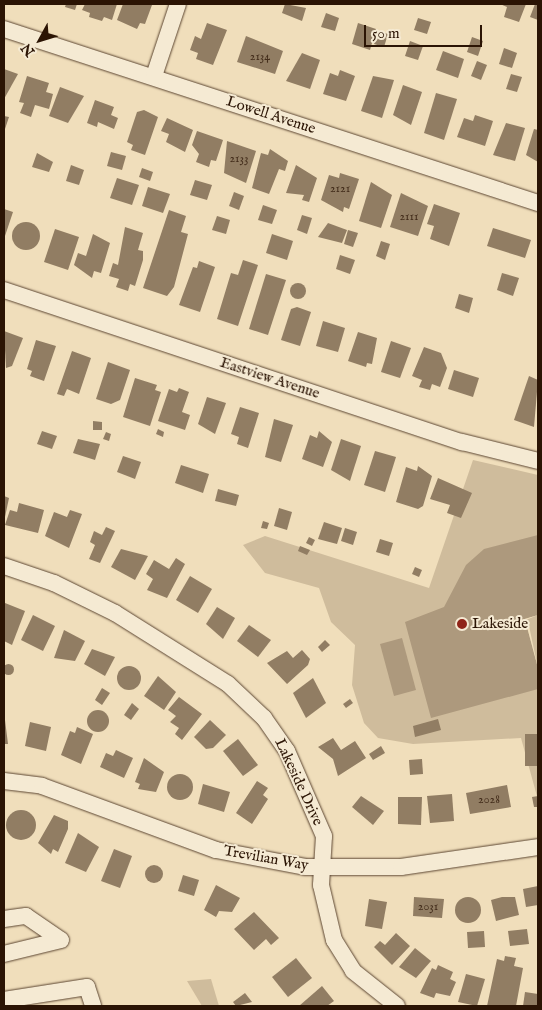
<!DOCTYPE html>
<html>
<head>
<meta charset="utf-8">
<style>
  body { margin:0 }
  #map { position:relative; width:542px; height:1010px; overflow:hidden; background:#f0debb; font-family:"IM FELL English",serif }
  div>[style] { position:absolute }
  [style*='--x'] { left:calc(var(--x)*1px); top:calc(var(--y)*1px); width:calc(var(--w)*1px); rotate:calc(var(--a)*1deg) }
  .green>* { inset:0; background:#cfbc9c }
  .water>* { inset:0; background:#ad997d }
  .pier>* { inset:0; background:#f0debb }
  .building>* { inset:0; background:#917d63 }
  .round { border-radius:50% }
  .roads { filter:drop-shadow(0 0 1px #5c4632) drop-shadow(0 0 1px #5c4632) }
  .minor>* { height:16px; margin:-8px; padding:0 8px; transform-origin:8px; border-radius:8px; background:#f5ead3 }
  .dots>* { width:14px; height:14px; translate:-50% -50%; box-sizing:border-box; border:2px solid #f5ead3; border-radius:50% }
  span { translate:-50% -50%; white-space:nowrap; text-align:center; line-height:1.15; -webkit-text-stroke:4px #f5ead3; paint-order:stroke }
  .number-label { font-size:12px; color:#442e1c }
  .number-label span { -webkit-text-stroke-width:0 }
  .street-label { font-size:15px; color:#2b1404 }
  .poi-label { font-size:15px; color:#2b1404 }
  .left { translate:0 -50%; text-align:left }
  .frame { position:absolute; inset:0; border:5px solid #2b1404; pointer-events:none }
  .north { position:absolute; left:15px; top:15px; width:50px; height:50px; -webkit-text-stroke:4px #f5ead3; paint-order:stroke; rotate:231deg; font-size:14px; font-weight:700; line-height:20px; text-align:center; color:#2b1404 }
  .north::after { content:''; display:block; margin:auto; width:18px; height:22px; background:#2b1404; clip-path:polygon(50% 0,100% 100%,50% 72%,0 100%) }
  .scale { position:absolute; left:364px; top:25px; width:118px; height:22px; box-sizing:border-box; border:2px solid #2b1404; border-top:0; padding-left:6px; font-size:15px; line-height:18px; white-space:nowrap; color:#2b1404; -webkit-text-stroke:4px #f5ead3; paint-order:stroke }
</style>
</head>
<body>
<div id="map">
  <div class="green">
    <i style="clip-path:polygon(473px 460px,538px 475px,538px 800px,521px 738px,413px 744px,378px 738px,364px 723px,352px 685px,355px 645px,331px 622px,319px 588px,265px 573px,243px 545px,265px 536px,429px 588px)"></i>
    <i style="clip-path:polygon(211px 979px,219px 1006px,202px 1006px,187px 981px)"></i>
  </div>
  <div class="water">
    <i style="clip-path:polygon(538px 535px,538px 615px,518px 621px,521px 629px,527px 627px,538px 668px,538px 689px,431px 718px,405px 622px,444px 607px,466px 565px,484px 549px)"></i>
    <i style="clip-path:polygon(402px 638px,416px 690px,394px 696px,380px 644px)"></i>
  </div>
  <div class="pier">
    <i style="clip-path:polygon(538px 615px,521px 622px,529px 626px,538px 668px,527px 627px,520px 629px,518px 621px)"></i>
  </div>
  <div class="building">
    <i style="clip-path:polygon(66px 4px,77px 4px,75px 10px,65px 7px)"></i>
    <i style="clip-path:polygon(85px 4px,117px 4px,112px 20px,104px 17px,102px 21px,89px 17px,90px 13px,82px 10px)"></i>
    <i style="clip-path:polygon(123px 4px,152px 5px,145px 24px,140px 23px,137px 29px,117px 20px)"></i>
    <i style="clip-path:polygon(285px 4px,306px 8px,302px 21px,282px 13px)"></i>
    <i style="clip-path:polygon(500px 4px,526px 4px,519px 22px,504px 17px,507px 7px)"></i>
    <i style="clip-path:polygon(535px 4px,538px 4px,538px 20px,530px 17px)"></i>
    <i style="clip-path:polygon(326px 13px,339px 18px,335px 31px,321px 27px)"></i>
    <i style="clip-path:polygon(418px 18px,431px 22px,427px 34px,414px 30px)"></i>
    <i style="clip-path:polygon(207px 23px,227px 30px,213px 65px,196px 59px,198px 53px,190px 50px,195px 36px,201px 39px)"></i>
    <i style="clip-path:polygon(358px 23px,376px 29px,370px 50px,352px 44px)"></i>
    <i style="clip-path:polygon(378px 31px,388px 34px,384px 47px,374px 44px)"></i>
    <i style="clip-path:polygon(246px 36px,283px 51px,275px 74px,237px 62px)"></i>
    <i style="clip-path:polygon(472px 37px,483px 41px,478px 56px,467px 52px)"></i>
    <i style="clip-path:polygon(410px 41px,423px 46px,418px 60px,405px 56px)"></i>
    <i style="clip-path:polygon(504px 48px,517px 53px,512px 68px,499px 64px)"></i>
    <i style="clip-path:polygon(443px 51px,464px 59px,458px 78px,436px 70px)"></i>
    <i style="clip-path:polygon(302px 53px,320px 60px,310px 89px,286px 81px)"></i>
    <i style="clip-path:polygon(477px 61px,487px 65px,481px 80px,471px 76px)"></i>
    <i style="clip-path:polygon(4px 69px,18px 74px,4px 99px)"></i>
    <i style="clip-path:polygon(340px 70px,355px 76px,346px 101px,323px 94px,330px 73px,338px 76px)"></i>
    <i style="clip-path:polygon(511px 74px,522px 77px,517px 92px,506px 89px)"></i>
    <i style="clip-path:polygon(27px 76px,49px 83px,46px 92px,53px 94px,49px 109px,35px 105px,31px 117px,20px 113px,24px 103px,19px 102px)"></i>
    <i style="clip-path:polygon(373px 76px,394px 80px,382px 118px,361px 111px)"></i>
    <i style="clip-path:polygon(403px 85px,422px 92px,411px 125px,393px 115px)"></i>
    <i style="clip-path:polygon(60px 87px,84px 96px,68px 123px,49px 116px)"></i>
    <i style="clip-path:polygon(436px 93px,457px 99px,444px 140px,424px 133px)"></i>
    <i style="clip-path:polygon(95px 100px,114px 107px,111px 115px,118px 118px,114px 129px,98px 122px,97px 127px,87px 123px)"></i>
    <i style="clip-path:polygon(144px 110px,158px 117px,145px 155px,131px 150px,133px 145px,127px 142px,137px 112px)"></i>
    <i style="clip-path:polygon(475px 115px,493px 121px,485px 146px,457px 137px,464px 118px,473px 121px)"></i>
    <i style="clip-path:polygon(4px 116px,9px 117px,4px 132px)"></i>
    <i style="clip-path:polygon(167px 118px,193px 130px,185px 152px,166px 142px,169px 134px,161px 131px)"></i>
    <i style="clip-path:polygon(506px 123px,525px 128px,515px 161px,493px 155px)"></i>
    <i style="clip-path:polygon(534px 129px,538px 130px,538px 162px,526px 155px)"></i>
    <i style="clip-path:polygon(197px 131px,223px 140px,216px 161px,211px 160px,209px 167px,196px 162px,199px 154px,192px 145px)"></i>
    <i style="clip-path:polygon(227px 141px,256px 151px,246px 183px,224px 173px)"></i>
    <i style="clip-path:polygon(270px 149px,288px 161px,285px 171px,279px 169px,269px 194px,252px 188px,261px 153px,268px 155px)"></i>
    <i style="clip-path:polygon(111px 152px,126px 156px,122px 170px,107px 166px)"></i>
    <i style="clip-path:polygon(37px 153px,53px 162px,49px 172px,32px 167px)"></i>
    <i style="clip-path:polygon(71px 165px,84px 170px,79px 185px,66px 181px)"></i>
    <i style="clip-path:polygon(296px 165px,317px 178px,309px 202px,302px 200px,304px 195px,286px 193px)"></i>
    <i style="clip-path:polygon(142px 168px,153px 172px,150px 181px,139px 177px)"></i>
    <i style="clip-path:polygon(340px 173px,359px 179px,349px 209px,344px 207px,343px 212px,321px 200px,329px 175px,339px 178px)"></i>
    <i style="clip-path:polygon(117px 178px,139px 185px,132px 205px,110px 198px)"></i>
    <i style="clip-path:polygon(195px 180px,212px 185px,207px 200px,190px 195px)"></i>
    <i style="clip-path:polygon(371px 182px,392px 195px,381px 228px,359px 221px)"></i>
    <i style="clip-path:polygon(148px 187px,170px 194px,163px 213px,142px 206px)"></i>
    <i style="clip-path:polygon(234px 192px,244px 196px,239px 210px,229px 206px)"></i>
    <i style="clip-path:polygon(401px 193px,428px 206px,418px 236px,390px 227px)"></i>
    <i style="clip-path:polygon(434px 204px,460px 213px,449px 246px,430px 239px,434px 226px,427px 224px)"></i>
    <i style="clip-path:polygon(263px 205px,277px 210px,272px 224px,258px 220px)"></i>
    <i style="clip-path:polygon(4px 209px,13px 212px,4px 239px)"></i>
    <i style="clip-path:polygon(169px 210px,186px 216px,181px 232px,188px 234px,174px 287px,167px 296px,143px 288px)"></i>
    <i style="clip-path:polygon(302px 215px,312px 218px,307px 234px,297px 230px)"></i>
    <i style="clip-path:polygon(217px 216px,230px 220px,226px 234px,212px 230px)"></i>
    <i class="round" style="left:12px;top:222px;width:28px;height:28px"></i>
    <i style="clip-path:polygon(328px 223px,347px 230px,342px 243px,318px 237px)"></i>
    <i style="clip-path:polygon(125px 227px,143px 233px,138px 250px,143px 251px,143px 260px,135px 286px,130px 284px,128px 291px,116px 287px,119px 279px,109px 276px,113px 263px,118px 265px)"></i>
    <i style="clip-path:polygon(493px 228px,531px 240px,525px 258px,487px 246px)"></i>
    <i style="clip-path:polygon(55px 229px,79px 237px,68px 270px,44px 262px)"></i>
    <i style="clip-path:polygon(348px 230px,358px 233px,353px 247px,344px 244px)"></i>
    <i style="clip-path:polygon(93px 234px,110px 243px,101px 273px,94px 271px,92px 278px,74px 265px,78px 253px,86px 256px)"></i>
    <i style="clip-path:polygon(272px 234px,293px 241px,287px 260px,266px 253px)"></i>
    <i style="clip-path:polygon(381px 241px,390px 244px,385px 260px,376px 256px)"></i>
    <i style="clip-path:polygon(340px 255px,355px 260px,350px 274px,336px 269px)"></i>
    <i style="clip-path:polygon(243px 260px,258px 265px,238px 326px,217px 319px,231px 273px,238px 275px)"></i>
    <i style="clip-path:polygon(199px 261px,215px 267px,200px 312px,179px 305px,193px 267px,197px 268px)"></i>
    <i style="clip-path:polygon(502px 273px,519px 278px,513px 296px,497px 290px)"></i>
    <i style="clip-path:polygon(266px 274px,286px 280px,268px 335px,249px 329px)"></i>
    <i class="round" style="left:290px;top:283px;width:16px;height:16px"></i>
    <i style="clip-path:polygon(459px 294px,473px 298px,469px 313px,455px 308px)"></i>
    <i style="clip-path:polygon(297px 307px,311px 312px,300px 346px,281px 340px,291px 309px)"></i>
    <i style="clip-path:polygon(323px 321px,345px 328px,338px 352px,316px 346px)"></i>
    <i style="clip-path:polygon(4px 331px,23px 338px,12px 366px,6px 368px)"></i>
    <i style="clip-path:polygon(358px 332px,377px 338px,372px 364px,367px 363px,366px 367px,348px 361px)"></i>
    <i style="clip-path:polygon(36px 340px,56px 346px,44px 381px,30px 376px,32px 371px,27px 369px)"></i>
    <i style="clip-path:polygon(391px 341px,411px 348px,400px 378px,381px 372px)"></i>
    <i style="clip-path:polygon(424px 347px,441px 353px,447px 368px,440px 387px,432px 384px,430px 390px,419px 387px,422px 380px,412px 376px)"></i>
    <i style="clip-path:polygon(72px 351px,91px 358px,79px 394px,67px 389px,64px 396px,57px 394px)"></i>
    <i style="clip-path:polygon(108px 362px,130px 370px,120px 400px,111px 404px,96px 399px)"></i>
    <i style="clip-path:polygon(454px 370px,479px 378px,473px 397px,448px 389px)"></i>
    <i style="clip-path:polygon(529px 376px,538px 380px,534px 427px,514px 420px)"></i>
    <i style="clip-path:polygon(135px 378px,157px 385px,155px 390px,161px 392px,150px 426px,123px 417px)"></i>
    <i style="clip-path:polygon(179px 388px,189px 392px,182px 412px,190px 415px,185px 430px,158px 421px,169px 389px,177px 392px)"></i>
    <i style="clip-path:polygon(207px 397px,226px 403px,215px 434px,198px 424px)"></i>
    <i style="clip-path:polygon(240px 407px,259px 413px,248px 448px,237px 444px,239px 437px,231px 434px)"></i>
    <i style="clip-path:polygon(274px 419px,293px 425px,281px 462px,265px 457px)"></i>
    <i style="clip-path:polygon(93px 421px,102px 422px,102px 430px,93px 430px)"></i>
    <i style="clip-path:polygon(158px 429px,164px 432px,163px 437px,156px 434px)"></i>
    <i style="clip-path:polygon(42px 431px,57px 436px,52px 449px,37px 444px)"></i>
    <i style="clip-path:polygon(319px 431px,332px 442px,323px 467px,302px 459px,310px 435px,317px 438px)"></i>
    <i style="clip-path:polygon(106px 432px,111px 434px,109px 441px,103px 439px)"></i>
    <i style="clip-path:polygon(78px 439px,100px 444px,95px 460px,73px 453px)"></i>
    <i style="clip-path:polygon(341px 439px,361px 446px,350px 481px,331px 470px)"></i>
    <i style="clip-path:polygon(375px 451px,396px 457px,385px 492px,364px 485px)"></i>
    <i style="clip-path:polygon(123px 456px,141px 462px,135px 479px,117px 472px)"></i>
    <i style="clip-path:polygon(181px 465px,209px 474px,203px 493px,175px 483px)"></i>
    <i style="clip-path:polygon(418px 466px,432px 476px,423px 506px,418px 509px,396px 502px,406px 467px,417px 471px)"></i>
    <i style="clip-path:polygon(438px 478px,472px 493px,461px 518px,447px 513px,450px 505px,430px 499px)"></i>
    <i style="clip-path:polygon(218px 489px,239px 495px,236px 506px,215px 501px)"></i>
    <i style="clip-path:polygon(4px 496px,9px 498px,5px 517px,4px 517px)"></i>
    <i style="clip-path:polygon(19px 503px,44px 510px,38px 533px,5px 525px,10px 510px,17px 512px)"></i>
    <i style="clip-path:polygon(279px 508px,292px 512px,287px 530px,274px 526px)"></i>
    <i style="clip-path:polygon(70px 510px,82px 514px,69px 548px,45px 536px,54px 512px,67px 517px)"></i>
    <i style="clip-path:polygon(263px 521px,269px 523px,267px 529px,261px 528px)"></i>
    <i style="clip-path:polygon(324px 522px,342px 528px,337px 544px,318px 539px)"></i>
    <i style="clip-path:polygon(106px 527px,115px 531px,100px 563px,89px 559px,95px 545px,90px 542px,94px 531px,102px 535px)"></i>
    <i style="clip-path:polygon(345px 528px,357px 532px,353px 545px,341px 541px)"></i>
    <i style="clip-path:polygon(309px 537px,315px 540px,312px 546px,306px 543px)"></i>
    <i style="clip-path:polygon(380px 539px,393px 543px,389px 556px,376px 552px)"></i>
    <i style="clip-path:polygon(300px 546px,310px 550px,307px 555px,298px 551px)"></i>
    <i style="clip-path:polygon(121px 549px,148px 556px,135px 580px,111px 567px)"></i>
    <i style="clip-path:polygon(176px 558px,185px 564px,167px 598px,147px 590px,153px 579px,146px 574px,154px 560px,169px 569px)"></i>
    <i style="clip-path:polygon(415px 567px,422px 570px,419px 577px,412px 574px)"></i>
    <i style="clip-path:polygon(190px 576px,212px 589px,198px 613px,176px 600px)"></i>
    <i style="clip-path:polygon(5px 603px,25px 611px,12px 645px,4px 641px)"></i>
    <i style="clip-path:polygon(217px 607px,235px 618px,223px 639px,206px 624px)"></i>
    <i style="clip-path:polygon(33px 615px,55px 626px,43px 651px,21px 640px)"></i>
    <i style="clip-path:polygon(249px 625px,271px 640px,258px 657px,237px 641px)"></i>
    <i style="clip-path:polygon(64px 630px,85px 641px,75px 661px,54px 658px)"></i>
    <i style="clip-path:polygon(325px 640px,330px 645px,322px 652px,318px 647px)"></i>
    <i style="clip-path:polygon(92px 649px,115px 657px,105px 676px,84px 664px)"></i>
    <i style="clip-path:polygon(302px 650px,310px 659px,308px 665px,287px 684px,267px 663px,287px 651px,293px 658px)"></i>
    <i class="round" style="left:2.5px;top:663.5px;width:11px;height:11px"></i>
    <i class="round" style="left:117px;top:666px;width:24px;height:24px"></i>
    <i style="clip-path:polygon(158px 676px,176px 692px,164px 710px,144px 696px)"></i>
    <i style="clip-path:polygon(313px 678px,326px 703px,306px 718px,293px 693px)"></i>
    <i style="clip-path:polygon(102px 688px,110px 693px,102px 705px,95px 700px)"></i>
    <i style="clip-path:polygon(179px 697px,202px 714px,182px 740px,175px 734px,179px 728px,170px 722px,176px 716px,168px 710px)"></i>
    <i style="clip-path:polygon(350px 699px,353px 703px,346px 708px,343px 704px)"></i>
    <i style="clip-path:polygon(132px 703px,139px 709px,131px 720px,124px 715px)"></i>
    <i class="round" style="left:87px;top:710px;width:22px;height:22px"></i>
    <i style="clip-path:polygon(438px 719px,441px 730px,415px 737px,413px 726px)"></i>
    <i style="clip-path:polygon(4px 720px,5px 720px,8px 744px,4px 744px)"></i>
    <i style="clip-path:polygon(210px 720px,226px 735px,213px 748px,206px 749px,194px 737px)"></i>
    <i style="clip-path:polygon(30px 722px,51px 727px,46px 751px,25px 746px)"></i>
    <i style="clip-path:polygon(77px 727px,93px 734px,81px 764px,61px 755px,70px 731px,75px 733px)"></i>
    <i style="clip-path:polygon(525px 734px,538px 734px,538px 766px,525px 766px)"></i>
    <i style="clip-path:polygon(333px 738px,341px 750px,355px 741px,366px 758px,338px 776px,333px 759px,318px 747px)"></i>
    <i style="clip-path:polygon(238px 739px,258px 765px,243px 776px,223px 751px)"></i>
    <i style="clip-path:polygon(381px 746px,385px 753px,373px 760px,369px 754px)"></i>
    <i style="clip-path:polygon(116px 750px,133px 758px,124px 778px,100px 767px,106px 753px,113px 756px)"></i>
    <i style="clip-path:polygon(144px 758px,164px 772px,156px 792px,138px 789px,140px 784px,135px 782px)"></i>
    <i style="clip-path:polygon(422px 759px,423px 774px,410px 775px,409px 760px)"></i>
    <i class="round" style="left:167px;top:774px;width:26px;height:26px"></i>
    <i style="clip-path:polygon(257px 781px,268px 788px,263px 795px,268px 799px,252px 824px,236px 813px)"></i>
    <i style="clip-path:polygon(203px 784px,230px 792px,224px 812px,198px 804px)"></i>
    <i style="clip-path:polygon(507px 785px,511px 807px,470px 814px,466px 793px)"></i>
    <i style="clip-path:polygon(452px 794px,454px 821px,430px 823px,427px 796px)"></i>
    <i style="clip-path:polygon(361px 796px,384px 811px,373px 825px,352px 807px)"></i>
    <i style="clip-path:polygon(538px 796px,538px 807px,534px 807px,532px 797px)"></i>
    <i style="clip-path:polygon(398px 797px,422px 797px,421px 825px,398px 824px)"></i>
    <i class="round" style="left:6px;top:810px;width:30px;height:30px"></i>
    <i style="clip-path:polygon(54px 815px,68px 821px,68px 829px,58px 852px,53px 849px,51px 854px,38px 843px)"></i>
    <i style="clip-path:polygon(78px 833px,99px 847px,86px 872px,65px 863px)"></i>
    <i style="clip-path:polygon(114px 849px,132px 856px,120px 888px,101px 881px)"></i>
    <i class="round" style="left:145px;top:865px;width:18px;height:18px"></i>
    <i style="clip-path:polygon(183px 875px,199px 880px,194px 896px,178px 891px)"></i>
    <i style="clip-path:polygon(216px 885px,240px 898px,232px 912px,219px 911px,216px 917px,204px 910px)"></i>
    <i style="clip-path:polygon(538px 886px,538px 905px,526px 907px,523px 889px)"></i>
    <i class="round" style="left:455px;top:897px;width:26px;height:26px"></i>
    <i style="clip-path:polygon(414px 897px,444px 899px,442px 918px,413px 916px)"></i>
    <i style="clip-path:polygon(502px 897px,515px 897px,519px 915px,496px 921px,491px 900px)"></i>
    <i style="clip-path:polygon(369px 899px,387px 902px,382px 929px,365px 926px)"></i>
    <i style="clip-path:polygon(254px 912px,279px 938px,271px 945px,266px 939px,254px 950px,234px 929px)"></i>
    <i style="clip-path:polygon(527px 929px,529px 944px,510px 946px,508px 931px)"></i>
    <i style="clip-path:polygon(484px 931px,485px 947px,468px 948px,467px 932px)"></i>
    <i style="clip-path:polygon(396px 933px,410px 946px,392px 965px,374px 947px,380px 941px,385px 945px)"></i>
    <i style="clip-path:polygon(415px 948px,431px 961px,416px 978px,399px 967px)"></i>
    <i style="clip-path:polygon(505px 956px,516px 958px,514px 966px,523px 968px,516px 1006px,487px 1006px,497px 959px,504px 961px)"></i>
    <i style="clip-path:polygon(296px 958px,312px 978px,288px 997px,272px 977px)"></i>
    <i style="clip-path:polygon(438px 965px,453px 972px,450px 979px,456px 982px,450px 996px,436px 993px,434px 998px,420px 993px,432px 968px,436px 970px)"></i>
    <i style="clip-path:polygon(466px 974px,485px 979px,477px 1006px,458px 1002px)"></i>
    <i style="clip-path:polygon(322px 986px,334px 1001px,327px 1006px,299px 1006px)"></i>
    <i style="clip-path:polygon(525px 992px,538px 994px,538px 1006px,523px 1006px)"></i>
    <i style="clip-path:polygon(245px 993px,252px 1002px,236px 1006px,233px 1002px)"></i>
  </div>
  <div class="roads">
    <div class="minor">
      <i style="--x:4;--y:29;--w:562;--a:18.05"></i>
      <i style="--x:154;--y:76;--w:76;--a:-71.6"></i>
      <i style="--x:4;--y:290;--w:483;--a:18.4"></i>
      <i style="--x:462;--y:442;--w:78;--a:14"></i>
      <i style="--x:4;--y:566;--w:53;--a:18.8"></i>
      <i style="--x:54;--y:583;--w:68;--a:26.2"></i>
      <i style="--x:115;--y:613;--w:133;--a:32.1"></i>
      <i style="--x:228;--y:684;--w:50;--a:43.4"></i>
      <i style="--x:264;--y:718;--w:40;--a:55.1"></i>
      <i style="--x:287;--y:751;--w:93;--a:66.5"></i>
      <i style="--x:324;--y:836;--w:49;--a:93.5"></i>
      <i style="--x:321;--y:885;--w:57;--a:76.7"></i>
      <i style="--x:334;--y:940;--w:36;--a:58"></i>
      <i style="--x:353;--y:971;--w:56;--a:38.5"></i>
      <i style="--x:4;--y:781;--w:38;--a:7"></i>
      <i style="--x:42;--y:786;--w:185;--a:20.2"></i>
      <i style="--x:216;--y:850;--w:92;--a:10.7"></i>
      <i style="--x:306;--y:867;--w:95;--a:0"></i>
      <i style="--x:401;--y:867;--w:138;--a:-8.3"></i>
      <i style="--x:4;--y:919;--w:22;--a:-8"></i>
      <i style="--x:26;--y:916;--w:42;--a:34.4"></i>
      <i style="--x:61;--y:940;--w:59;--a:166.2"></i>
      <i style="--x:4;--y:1000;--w:84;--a:-8.9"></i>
      <i style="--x:87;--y:987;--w:20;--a:72"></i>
    </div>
  </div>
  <div class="dots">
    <i style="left:462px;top:624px;background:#8f2418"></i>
  </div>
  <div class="number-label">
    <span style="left:260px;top:57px">2134</span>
    <span style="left:239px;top:159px">2133</span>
    <span style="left:340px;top:189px">2121</span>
    <span style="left:409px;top:217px">2111</span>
    <span style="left:489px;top:800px">2028</span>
    <span style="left:428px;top:907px">2031</span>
  </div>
  <div class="street-label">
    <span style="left:271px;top:115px;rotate:18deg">Lowell Avenue</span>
    <span style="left:270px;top:378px;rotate:18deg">Eastview Avenue</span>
    <span style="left:299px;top:782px;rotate:65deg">Lakeside Drive</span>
    <span style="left:266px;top:858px;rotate:10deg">Trevilian Way</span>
  </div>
  <div class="poi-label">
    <span class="left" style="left:472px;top:624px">Lakeside</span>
  </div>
  <div class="frame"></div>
  <div class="north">N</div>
  <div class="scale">50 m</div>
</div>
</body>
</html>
